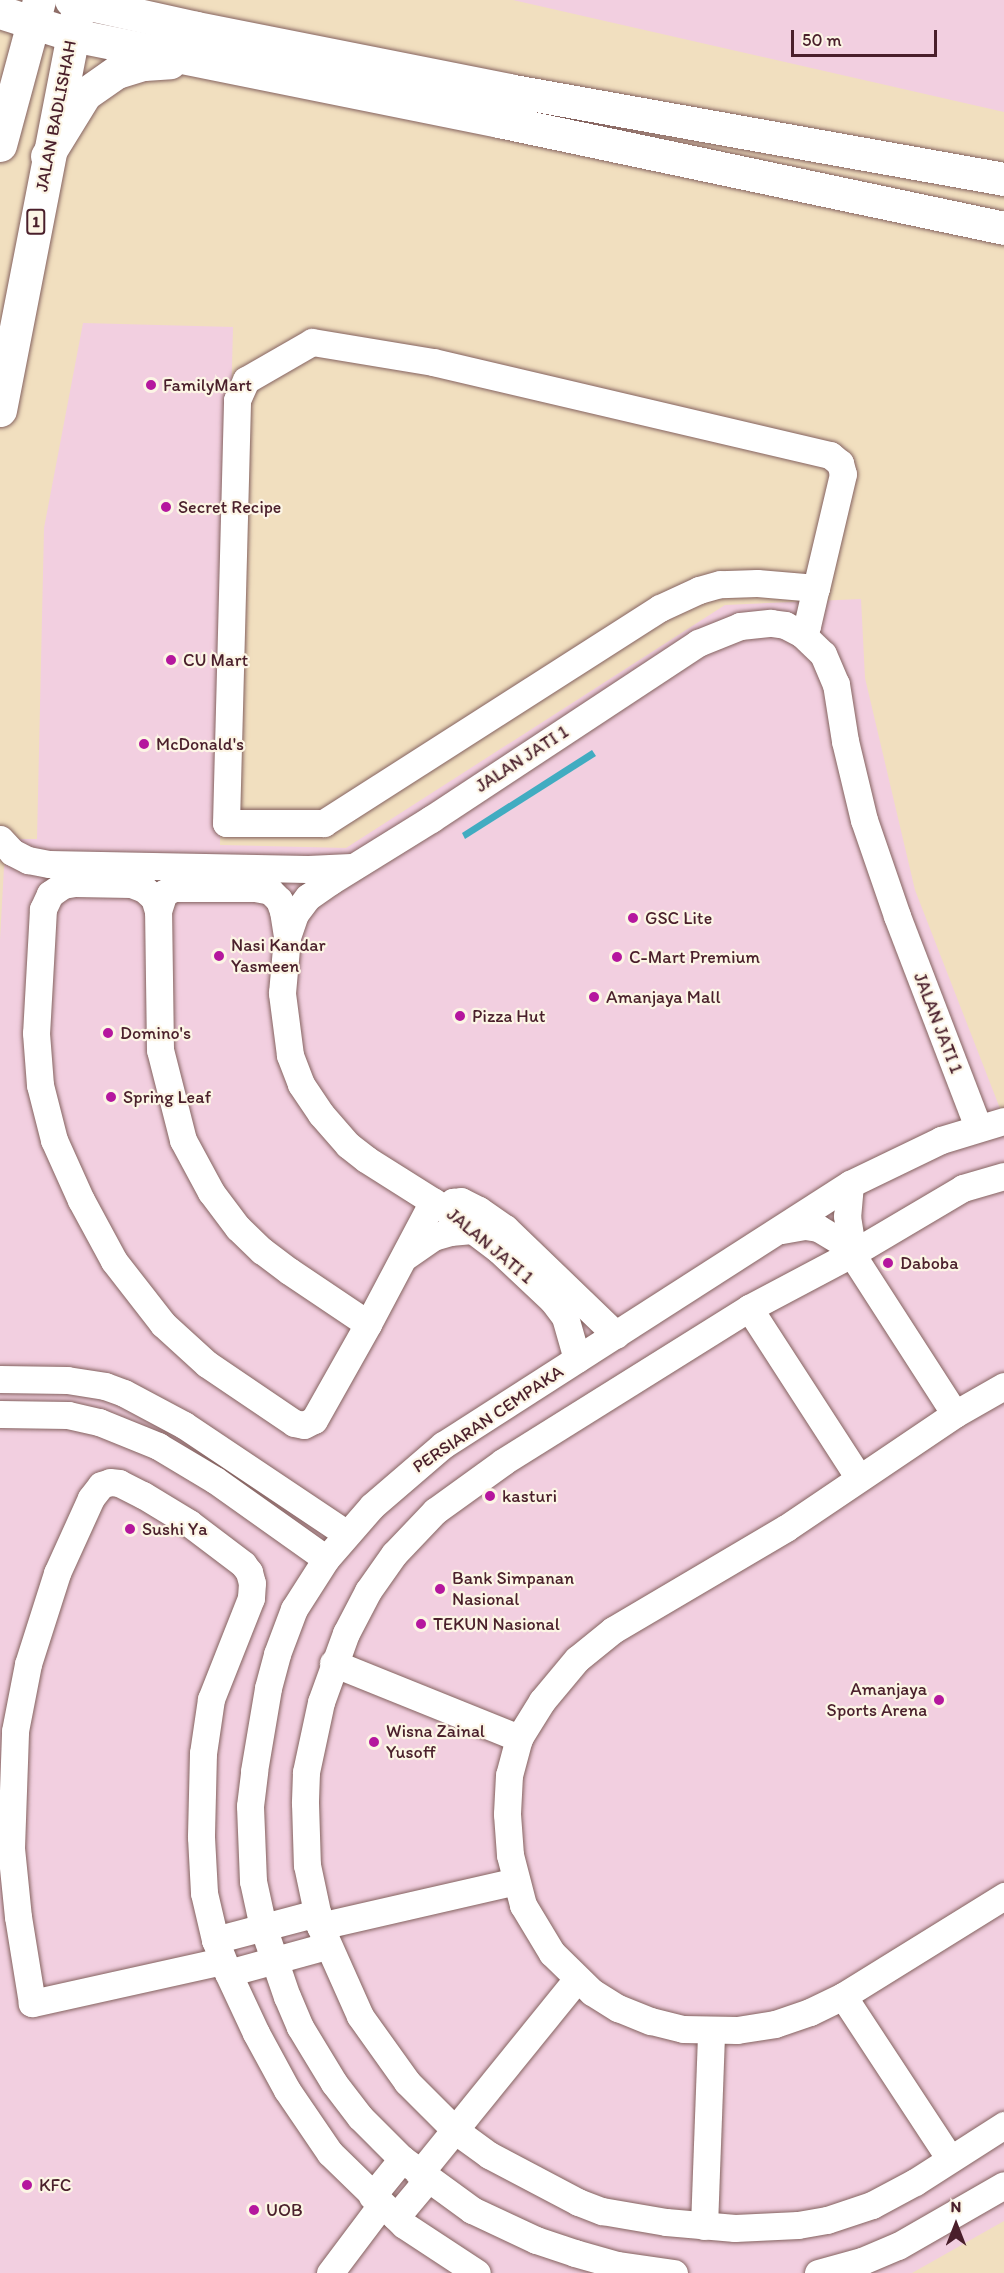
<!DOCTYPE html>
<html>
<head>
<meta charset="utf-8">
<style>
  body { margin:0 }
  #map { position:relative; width:1004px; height:2273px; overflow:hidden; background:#f1dfbf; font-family:Itim,sans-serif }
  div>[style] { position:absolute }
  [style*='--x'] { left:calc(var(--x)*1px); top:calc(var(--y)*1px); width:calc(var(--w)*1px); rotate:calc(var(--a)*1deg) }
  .built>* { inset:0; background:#f2cfe0 }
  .water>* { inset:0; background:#41acc1 }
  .roads { filter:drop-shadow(0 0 2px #84625f) drop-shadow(0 0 2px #84625f) }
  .minor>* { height:27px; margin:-13.5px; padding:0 13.5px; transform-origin:13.5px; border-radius:13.5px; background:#fff }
  .major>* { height:33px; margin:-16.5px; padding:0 16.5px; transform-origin:16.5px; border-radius:16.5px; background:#fff }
  .highway>* { height:33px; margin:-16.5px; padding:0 16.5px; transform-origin:16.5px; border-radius:16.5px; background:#fff }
  .dots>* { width:16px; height:16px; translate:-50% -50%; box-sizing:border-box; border:3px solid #fcf5e5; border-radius:50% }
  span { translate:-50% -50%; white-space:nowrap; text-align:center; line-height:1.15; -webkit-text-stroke:4.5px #fcf5e5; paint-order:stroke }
  .shield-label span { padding:2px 4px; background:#fcf5e5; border:2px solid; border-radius:4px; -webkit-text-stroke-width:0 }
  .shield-label { font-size:16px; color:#4a1f2b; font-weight:700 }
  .street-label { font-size:18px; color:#4a1f2b }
  .poi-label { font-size:18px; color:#4a1f2b }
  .left { translate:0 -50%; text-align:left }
  .right { translate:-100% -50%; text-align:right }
  .north { position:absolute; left:926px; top:2195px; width:60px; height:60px; -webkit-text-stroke:4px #fcf5e5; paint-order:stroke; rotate:0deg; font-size:16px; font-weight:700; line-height:24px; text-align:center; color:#4a1f2b }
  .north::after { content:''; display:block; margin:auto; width:21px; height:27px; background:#4a1f2b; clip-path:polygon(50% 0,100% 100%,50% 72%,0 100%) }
  .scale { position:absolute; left:791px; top:30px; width:146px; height:27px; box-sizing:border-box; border:3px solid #4a1f2b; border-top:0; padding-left:8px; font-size:18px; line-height:21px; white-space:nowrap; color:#4a1f2b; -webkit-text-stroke:4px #fcf5e5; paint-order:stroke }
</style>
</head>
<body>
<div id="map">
  <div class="built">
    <i style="clip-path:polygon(513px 0,1004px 0,1004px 112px)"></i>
    <i style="clip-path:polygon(83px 323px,233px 327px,220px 845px,346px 848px,725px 605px,861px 599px,865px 678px,915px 890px,1001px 1111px,1004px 1110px,1004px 2221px,912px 2273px,0 2273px,0 940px,4px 867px,17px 839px,37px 839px,44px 528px)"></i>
  </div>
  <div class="water">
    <i style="clip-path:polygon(592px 750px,596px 756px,465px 839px,462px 833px)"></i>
  </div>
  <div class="roads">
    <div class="minor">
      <i style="--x:312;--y:342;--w:123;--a:9.4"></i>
      <i style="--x:433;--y:362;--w:408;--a:13.2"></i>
      <i style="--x:830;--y:455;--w:13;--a:39"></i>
      <i style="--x:840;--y:463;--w:11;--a:75"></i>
      <i style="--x:843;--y:474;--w:117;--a:103.3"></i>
      <i style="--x:816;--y:588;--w:59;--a:-175.2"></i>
      <i style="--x:757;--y:583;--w:37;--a:178"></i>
      <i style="--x:720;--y:584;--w:22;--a:164"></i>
      <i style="--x:699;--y:590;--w:43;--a:155.2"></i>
      <i style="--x:660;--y:608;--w:399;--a:147.4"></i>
      <i style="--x:324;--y:823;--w:98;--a:180"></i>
      <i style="--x:226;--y:823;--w:423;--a:-88.5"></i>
      <i style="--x:237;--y:400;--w:22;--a:-66"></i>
      <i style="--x:246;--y:380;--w:76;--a:-29.9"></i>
      <i style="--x:802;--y:634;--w:9;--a:-58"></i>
      <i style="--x:807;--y:626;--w:39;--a:-77"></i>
      <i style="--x:0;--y:839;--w:18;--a:47"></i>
      <i style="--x:12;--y:852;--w:18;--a:27"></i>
      <i style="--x:28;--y:860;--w:21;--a:11"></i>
      <i style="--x:49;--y:864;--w:259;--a:1.1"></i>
      <i style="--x:308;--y:869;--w:43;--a:-2.7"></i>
      <i style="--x:158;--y:911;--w:19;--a:-72"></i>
      <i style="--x:164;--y:893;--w:11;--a:-27"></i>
      <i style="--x:174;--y:888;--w:81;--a:0"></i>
      <i style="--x:255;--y:888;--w:15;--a:11"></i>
      <i style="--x:270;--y:891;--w:13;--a:45"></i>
      <i style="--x:279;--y:900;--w:12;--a:70"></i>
      <i style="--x:283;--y:911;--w:26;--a:81"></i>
      <i style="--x:1004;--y:1176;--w:43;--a:163.7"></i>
      <i style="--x:963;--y:1188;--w:128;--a:149.4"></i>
      <i style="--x:853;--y:1253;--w:118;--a:152.1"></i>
      <i style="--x:749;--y:1308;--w:290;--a:148"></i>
      <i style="--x:503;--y:1462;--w:84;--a:144.2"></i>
      <i style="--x:435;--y:1511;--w:59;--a:133.6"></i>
      <i style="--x:394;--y:1554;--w:45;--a:125.1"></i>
      <i style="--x:368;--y:1591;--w:47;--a:117.6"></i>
      <i style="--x:346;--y:1633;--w:73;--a:109.9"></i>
      <i style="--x:321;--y:1702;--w:72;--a:102.1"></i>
      <i style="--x:306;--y:1772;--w:31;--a:92"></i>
      <i style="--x:305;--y:1803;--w:62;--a:88.2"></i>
      <i style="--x:307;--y:1865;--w:62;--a:78"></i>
      <i style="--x:320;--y:1926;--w:98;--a:66"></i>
      <i style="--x:360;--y:2016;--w:81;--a:54.5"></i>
      <i style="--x:407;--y:2082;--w:69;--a:45"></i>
      <i style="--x:456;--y:2131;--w:41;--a:36"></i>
      <i style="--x:489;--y:2155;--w:101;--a:27.8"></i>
      <i style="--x:578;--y:2202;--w:26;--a:21"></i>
      <i style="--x:602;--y:2211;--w:65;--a:9.8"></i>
      <i style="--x:666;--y:2222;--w:69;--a:5"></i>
      <i style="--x:735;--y:2228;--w:63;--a:-2.7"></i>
      <i style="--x:798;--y:2225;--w:29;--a:-10"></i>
      <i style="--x:827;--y:2220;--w:47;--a:-18.4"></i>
      <i style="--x:872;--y:2205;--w:49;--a:-28.1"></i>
      <i style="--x:915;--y:2182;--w:106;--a:-32.6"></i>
      <i style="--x:850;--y:1184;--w:32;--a:95"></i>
      <i style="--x:847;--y:1216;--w:37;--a:81"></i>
      <i style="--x:445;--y:1209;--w:11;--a:-41"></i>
      <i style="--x:453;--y:1202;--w:8;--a:-7"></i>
      <i style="--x:461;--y:1201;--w:20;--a:27"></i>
      <i style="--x:479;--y:1210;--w:32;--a:35"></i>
      <i style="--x:505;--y:1228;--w:154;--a:43.9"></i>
      <i style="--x:782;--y:1230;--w:23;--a:-10"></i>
      <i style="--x:805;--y:1226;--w:13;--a:9"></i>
      <i style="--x:818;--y:1228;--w:33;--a:31"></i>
      <i style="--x:846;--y:1245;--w:201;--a:57.2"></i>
      <i style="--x:406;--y:1256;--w:33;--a:-35"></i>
      <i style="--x:433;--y:1237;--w:18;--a:-16"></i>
      <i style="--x:450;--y:1232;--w:22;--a:-5"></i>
      <i style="--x:749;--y:1308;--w:202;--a:57.1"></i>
      <i style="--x:368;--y:1324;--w:95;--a:-146.1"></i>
      <i style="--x:289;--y:1271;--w:34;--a:-143"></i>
      <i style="--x:262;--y:1251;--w:33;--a:-136"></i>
      <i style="--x:238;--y:1228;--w:45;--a:-126.9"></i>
      <i style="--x:211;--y:1192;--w:59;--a:-118.3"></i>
      <i style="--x:183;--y:1140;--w:93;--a:-104.3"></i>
      <i style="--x:160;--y:1050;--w:139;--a:-90.8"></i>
      <i style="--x:158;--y:911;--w:14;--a:-107"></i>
      <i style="--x:154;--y:898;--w:13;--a:-138"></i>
      <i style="--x:144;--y:889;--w:14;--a:-159"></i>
      <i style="--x:131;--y:884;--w:56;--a:-179"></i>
      <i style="--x:75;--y:883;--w:12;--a:171"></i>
      <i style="--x:63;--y:885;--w:16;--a:145"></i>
      <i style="--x:50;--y:894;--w:17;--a:115"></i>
      <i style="--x:43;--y:909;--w:124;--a:93.2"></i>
      <i style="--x:36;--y:1033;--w:52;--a:85.6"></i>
      <i style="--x:40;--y:1085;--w:57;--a:75.7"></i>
      <i style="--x:54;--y:1140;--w:66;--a:65.8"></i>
      <i style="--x:81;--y:1200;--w:69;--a:61.6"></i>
      <i style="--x:114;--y:1261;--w:80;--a:52.1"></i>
      <i style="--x:163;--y:1324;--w:59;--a:42.3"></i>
      <i style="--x:207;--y:1364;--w:105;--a:34.1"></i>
      <i style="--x:294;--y:1423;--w:10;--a:11"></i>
      <i style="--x:304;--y:1425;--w:11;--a:-27"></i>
      <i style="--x:314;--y:1420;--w:110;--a:-60.6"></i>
      <i style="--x:368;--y:1324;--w:139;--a:-62.1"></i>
      <i style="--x:577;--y:1359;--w:44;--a:-105.9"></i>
      <i style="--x:565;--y:1317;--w:21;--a:-127"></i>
      <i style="--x:552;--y:1300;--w:73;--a:-136.7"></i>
      <i style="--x:499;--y:1250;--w:68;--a:-142.8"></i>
      <i style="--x:445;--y:1209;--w:93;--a:-147.7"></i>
      <i style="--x:366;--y:1159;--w:23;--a:-142"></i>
      <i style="--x:348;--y:1145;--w:41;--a:-131.1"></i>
      <i style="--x:321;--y:1114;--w:36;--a:-124"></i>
      <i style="--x:301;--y:1084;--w:31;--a:-111"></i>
      <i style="--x:290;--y:1055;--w:63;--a:-97.4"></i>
      <i style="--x:282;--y:993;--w:56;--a:-84.9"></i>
      <i style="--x:287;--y:937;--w:24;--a:-71"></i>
      <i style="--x:295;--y:914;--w:21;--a:-53"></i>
      <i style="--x:308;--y:897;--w:28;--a:-35"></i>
      <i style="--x:331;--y:881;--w:118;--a:-31.8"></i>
      <i style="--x:431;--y:819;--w:320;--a:-33.4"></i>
      <i style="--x:698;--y:643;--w:45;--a:-22"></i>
      <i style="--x:740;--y:626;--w:31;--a:-6"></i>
      <i style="--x:771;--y:623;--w:14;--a:8"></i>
      <i style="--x:785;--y:625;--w:19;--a:28"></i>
      <i style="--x:802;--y:634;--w:29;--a:44"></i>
      <i style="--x:823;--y:654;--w:33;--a:67"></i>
      <i style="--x:836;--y:684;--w:58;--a:81"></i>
      <i style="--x:845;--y:741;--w:81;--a:76.5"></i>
      <i style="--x:864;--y:820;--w:102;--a:71"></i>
      <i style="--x:897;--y:916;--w:226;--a:69"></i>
      <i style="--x:0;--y:1379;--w:67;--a:0.9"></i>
      <i style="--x:67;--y:1380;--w:38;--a:9"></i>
      <i style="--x:105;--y:1386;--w:20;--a:20"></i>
      <i style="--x:124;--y:1393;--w:68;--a:28.1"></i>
      <i style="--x:184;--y:1425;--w:196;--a:33.8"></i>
      <i style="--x:1004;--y:1386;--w:56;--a:150.3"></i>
      <i style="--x:955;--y:1414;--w:204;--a:146"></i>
      <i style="--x:786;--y:1528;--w:201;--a:149.5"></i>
      <i style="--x:613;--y:1630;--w:46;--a:141.1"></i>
      <i style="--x:577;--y:1659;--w:55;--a:129.8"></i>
      <i style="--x:542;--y:1701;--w:44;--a:121.9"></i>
      <i style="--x:519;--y:1738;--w:38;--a:105"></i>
      <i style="--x:509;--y:1775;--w:39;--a:93"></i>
      <i style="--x:507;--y:1814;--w:41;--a:85.8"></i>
      <i style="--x:510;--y:1855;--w:52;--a:75.4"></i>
      <i style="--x:523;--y:1905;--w:56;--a:58.9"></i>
      <i style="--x:552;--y:1953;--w:56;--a:44.3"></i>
      <i style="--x:592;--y:1992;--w:31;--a:32"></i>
      <i style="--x:618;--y:2008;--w:35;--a:22"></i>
      <i style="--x:651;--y:2021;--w:33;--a:14"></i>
      <i style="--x:683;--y:2029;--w:54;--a:1.1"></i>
      <i style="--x:737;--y:2030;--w:38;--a:-9"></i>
      <i style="--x:775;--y:2024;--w:37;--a:-19"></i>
      <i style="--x:810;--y:2012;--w:37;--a:-26"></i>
      <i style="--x:843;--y:1996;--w:190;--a:-31.8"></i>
      <i style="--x:0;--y:1414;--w:68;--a:0.8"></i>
      <i style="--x:68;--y:1415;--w:32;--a:13"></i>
      <i style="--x:99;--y:1422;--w:64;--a:22.1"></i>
      <i style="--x:158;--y:1446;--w:66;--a:30.8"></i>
      <i style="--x:215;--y:1480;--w:136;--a:35.4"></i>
      <i style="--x:333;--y:1663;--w:201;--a:22"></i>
      <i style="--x:320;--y:1926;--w:201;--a:-12.9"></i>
      <i style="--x:215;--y:1940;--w:106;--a:-14.8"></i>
      <i style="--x:222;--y:1961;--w:195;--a:167.5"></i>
      <i style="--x:32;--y:2003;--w:87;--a:-99.2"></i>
      <i style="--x:18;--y:1917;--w:69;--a:-95.8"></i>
      <i style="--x:11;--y:1848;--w:117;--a:-88"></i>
      <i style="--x:15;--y:1731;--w:68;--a:-79"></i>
      <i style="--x:28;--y:1664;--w:96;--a:-72.3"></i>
      <i style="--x:57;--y:1573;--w:82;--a:-65.6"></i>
      <i style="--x:91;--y:1498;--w:16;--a:-52"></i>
      <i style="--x:101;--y:1485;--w:9;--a:-18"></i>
      <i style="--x:110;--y:1482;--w:9;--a:6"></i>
      <i style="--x:119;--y:1483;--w:27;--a:27"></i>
      <i style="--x:143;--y:1495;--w:54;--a:31.3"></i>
      <i style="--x:189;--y:1523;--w:68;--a:37.2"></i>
      <i style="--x:243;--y:1564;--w:10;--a:53"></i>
      <i style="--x:249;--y:1572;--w:11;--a:75"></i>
      <i style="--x:252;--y:1583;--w:15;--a:94"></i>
      <i style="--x:251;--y:1598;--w:109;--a:111.6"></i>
      <i style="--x:211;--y:1699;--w:55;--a:98.4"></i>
      <i style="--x:203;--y:1753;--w:84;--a:91.4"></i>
      <i style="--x:201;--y:1837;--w:56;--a:86.9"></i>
      <i style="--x:204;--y:1893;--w:48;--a:76.8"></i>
      <i style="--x:215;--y:1940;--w:35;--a:68"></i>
      <i style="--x:228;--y:1973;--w:66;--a:65"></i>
      <i style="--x:256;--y:2033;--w:65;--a:61.5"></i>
      <i style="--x:287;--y:2090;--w:76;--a:55.7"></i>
      <i style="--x:330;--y:2153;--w:103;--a:44.2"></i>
      <i style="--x:404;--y:2225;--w:87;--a:33.3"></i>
      <i style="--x:228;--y:1973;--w:102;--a:-15.4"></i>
      <i style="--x:843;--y:1996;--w:195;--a:56.7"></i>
      <i style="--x:419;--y:2174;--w:251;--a:-51"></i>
      <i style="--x:372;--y:2196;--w:48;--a:-51"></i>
      <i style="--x:396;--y:2217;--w:48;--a:-50"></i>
      <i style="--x:704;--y:2226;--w:195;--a:-87.9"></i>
      <i style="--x:330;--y:2273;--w:85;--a:-53.1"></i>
      <i style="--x:674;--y:2273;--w:58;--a:-172"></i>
      <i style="--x:617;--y:2265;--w:44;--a:-164.1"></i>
      <i style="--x:575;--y:2253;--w:41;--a:-161.6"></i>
      <i style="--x:536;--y:2240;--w:71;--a:-154.9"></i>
      <i style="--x:472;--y:2210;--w:87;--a:-143.9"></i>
      <i style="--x:402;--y:2159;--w:59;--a:-135"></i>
      <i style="--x:360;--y:2117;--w:43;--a:-127.4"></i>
      <i style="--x:334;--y:2083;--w:66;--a:-121.3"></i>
      <i style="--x:300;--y:2027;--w:33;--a:-113"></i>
      <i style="--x:287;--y:1997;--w:74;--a:-108.9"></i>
      <i style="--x:263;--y:1927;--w:47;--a:-102.3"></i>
      <i style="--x:253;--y:1881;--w:75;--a:-92.3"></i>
      <i style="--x:250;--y:1806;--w:35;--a:-83"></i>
      <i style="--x:254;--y:1771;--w:84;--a:-80.4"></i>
      <i style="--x:268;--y:1688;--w:35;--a:-75"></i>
      <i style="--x:277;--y:1654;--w:48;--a:-69.3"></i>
      <i style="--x:294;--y:1609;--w:59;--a:-57.4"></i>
      <i style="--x:326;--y:1559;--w:70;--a:-49"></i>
      <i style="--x:372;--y:1506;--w:94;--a:-40.7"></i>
      <i style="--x:443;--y:1445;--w:483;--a:-32.7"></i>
      <i style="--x:850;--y:1184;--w:101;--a:-25.8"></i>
      <i style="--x:941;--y:1140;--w:66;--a:-16.8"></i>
      <i style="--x:818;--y:2273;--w:46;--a:-15.3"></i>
      <i style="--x:862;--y:2261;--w:39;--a:-23"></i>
      <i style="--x:898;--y:2246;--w:122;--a:-29.9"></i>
    </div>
    <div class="major">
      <i style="--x:0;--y:145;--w:150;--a:-74.9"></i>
      <i style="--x:0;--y:410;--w:409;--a:-79"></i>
    </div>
    <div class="highway">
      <i style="--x:71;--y:0;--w:128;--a:12.6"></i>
      <i style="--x:196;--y:28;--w:318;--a:11.2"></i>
      <i style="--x:508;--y:90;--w:504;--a:10.17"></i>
      <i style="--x:0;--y:12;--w:77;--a:17.5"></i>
      <i style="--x:73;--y:35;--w:435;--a:11.4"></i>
      <i style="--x:499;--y:121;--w:516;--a:11.96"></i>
      <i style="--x:47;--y:156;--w:73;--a:-58.5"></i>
      <i style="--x:85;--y:94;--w:39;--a:-35"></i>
      <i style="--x:117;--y:72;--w:28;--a:-17"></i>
      <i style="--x:144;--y:64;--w:26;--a:-4"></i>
    </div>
  </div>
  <div class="dots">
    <i style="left:151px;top:385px;background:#b5179e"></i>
    <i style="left:166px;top:507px;background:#b5179e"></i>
    <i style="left:171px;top:660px;background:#b5179e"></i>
    <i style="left:144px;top:744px;background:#b5179e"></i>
    <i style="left:633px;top:918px;background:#b5179e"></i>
    <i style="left:219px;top:956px;background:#b5179e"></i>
    <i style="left:617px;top:957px;background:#b5179e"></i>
    <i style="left:594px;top:997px;background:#b5179e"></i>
    <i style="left:460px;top:1016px;background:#b5179e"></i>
    <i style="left:108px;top:1033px;background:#b5179e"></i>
    <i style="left:111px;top:1097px;background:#b5179e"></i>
    <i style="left:888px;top:1263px;background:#b5179e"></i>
    <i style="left:490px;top:1496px;background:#b5179e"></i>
    <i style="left:130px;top:1529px;background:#b5179e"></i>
    <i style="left:440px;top:1589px;background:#b5179e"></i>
    <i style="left:421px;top:1624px;background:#b5179e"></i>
    <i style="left:939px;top:1700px;background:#b5179e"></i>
    <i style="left:374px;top:1742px;background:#b5179e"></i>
    <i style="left:27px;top:2185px;background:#b5179e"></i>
    <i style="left:254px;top:2210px;background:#b5179e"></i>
  </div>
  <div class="shield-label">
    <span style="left:36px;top:222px">1</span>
  </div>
  <div class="street-label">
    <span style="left:56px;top:116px;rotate:-79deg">JALAN BADLISHAH</span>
    <span style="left:522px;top:759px;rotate:-33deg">JALAN JATI 1</span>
    <span style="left:938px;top:1023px;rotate:69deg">JALAN JATI 1</span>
    <span style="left:490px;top:1246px;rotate:40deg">JALAN JATI 1</span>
    <span style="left:488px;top:1419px;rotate:-34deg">PERSIARAN CEMPAKA</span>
  </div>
  <div class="poi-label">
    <span class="left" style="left:163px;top:385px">FamilyMart</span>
    <span class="left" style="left:178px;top:507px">Secret Recipe</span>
    <span class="left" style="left:183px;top:660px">CU Mart</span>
    <span class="left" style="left:156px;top:744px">McDonald's</span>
    <span class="left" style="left:645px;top:918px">GSC Lite</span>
    <span class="left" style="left:231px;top:956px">Nasi Kandar<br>Yasmeen</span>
    <span class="left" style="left:629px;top:957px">C-Mart Premium</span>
    <span class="left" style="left:606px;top:997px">Amanjaya Mall</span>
    <span class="left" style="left:472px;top:1016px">Pizza Hut</span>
    <span class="left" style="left:120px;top:1033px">Domino's</span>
    <span class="left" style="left:123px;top:1097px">Spring Leaf</span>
    <span class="left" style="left:900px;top:1263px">Daboba</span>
    <span class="left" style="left:502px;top:1496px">kasturi</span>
    <span class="left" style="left:142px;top:1529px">Sushi Ya</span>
    <span class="left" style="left:452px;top:1589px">Bank Simpanan<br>Nasional</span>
    <span class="left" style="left:433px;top:1624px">TEKUN Nasional</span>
    <span class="right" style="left:927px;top:1700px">Amanjaya<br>Sports Arena</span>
    <span class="left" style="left:386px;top:1742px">Wisna Zainal<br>Yusoff</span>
    <span class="left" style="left:39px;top:2185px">KFC</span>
    <span class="left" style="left:266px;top:2210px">UOB</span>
  </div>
  <div class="north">N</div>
  <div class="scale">50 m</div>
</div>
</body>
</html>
